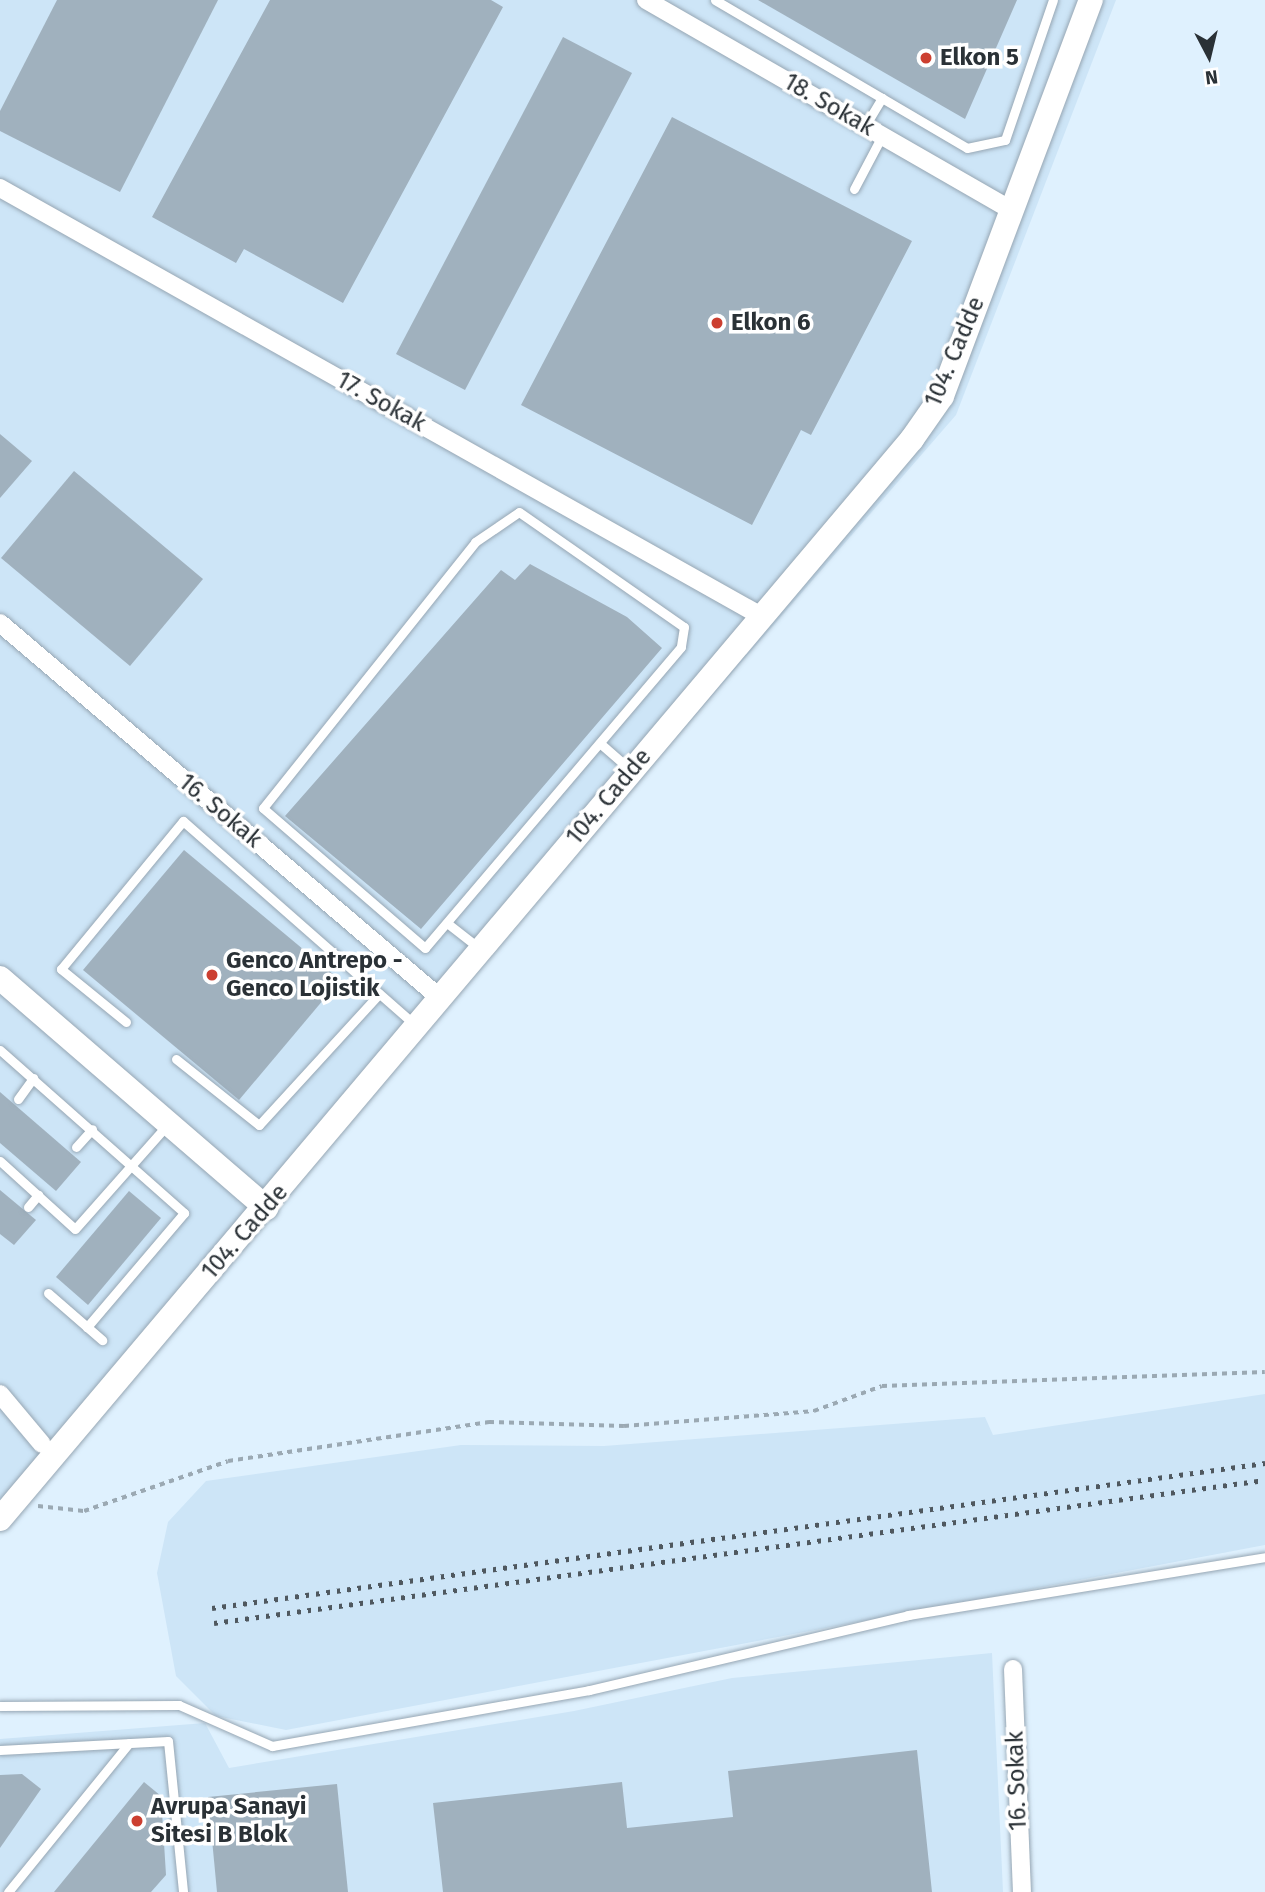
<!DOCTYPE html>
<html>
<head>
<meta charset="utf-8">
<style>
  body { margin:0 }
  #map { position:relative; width:1265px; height:1892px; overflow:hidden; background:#dff1fe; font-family:"Fira Sans",sans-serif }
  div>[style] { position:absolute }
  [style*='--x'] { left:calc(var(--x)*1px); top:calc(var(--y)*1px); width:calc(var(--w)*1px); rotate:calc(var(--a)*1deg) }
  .built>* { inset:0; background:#cde5f7 }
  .building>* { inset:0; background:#a0b1be }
  .path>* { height:3.5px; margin-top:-1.75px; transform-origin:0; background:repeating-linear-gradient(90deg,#9ba9b3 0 5px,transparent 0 10px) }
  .roads { filter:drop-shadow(0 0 2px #96a6b3) drop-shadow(0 0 2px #96a6b3) }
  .lane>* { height:9px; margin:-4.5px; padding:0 4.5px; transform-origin:4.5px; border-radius:4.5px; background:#fff }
  .street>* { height:18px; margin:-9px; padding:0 9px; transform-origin:9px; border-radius:9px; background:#fff }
  .secondary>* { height:24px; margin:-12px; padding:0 12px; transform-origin:12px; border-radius:12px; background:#fff }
  .rail>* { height:5px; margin-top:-2.5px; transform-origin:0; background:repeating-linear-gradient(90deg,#4f585f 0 3.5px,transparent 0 10.5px) }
  .dots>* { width:19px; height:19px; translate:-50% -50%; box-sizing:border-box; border:4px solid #fff; border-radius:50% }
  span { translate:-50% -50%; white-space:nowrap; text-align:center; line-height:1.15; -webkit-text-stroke:7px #fff; paint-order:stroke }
  .poi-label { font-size:24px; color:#2a3136; font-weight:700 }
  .left { translate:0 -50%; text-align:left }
  .street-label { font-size:24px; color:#2a3136 }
  .north { position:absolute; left:1174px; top:21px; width:70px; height:70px; -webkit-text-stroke:5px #fff; paint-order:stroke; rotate:173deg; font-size:19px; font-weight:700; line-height:28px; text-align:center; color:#2a3136 }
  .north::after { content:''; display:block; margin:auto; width:24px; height:32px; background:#2a3136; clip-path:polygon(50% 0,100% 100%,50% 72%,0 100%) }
</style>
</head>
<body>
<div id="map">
  <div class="built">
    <i style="clip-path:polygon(0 0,1116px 0,956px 415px,0 1516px)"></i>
    <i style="clip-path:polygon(1265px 1394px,1265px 1545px,286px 1730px,216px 1716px,176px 1676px,157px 1573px,168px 1522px,206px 1481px,461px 1445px,604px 1446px,985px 1417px,993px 1435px)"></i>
    <i style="clip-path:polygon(992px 1653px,1003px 1892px,0 1892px,0 1739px,205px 1723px,229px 1768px,574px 1711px,732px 1678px)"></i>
  </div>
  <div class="building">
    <i style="clip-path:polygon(57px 0,218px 0,120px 192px,0 131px,0 111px)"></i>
    <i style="clip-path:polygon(270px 0,491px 0,503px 7px,343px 303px,244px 249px,236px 263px,152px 217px)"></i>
    <i style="clip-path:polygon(758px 0,1017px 0,965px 119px)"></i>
    <i style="clip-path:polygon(563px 37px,632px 73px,465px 390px,396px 354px)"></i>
    <i style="clip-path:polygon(672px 117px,912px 241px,811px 435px,801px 430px,752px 525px,521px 405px)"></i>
    <i style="clip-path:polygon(0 434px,32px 461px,0 498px)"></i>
    <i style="clip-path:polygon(74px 471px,203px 579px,130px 666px,1px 558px)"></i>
    <i style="clip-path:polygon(530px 564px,627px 617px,662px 648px,421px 929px,285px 816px,501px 570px,515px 580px)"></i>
    <i style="clip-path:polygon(184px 850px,340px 980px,239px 1100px,83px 970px)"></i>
    <i style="clip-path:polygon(0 1092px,81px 1162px,56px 1191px,0 1143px)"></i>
    <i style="clip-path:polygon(0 1190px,36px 1220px,14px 1245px,0 1234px)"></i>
    <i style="clip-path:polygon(129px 1191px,161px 1218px,88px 1305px,56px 1277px)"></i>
    <i style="clip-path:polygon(917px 1750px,932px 1892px,443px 1892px,433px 1803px,622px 1782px,627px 1828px,733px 1817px,728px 1771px)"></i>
    <i style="clip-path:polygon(22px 1774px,41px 1789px,0 1848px,0 1775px)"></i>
    <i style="clip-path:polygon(144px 1782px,161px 1796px,166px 1875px,151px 1892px,54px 1892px)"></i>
    <i style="clip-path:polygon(337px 1784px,348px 1892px,217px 1892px,208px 1797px)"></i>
  </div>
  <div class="path">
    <i style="--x:38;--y:1506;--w:46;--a:6.2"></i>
    <i style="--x:84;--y:1511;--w:152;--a:-19.1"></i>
    <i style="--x:228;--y:1461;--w:264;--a:-8.5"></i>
    <i style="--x:489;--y:1422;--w:135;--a:1.7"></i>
    <i style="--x:624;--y:1426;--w:191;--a:-4.5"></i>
    <i style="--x:814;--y:1411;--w:72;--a:-20.2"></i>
    <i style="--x:882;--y:1386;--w:383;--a:-2.1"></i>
  </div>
  <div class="roads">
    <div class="lane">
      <i style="--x:715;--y:0;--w:292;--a:30.4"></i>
      <i style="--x:967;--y:148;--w:39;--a:-12"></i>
      <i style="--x:1005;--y:140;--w:148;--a:-71.1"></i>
      <i style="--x:865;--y:126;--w:33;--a:-59"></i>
      <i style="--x:854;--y:189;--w:60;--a:-62.2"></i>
      <i style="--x:519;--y:512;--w:201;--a:34.9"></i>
      <i style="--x:684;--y:627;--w:20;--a:99"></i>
      <i style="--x:681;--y:647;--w:395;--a:130.4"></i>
      <i style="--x:425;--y:948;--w:214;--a:-139.2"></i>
      <i style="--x:263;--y:808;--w:340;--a:-51.4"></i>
      <i style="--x:475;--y:542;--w:53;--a:-34.3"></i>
      <i style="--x:602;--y:745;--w:37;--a:41"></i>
      <i style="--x:447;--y:923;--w:41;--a:38"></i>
      <i style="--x:126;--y:1022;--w:84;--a:-140.8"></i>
      <i style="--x:61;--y:969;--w:192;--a:-50.5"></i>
      <i style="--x:183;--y:821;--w:308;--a:41.3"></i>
      <i style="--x:0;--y:1050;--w:246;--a:41.5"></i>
      <i style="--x:184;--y:1213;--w:150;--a:130.4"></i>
      <i style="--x:176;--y:1059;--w:106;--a:38.5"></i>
      <i style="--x:259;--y:1125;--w:178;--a:-47.5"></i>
      <i style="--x:18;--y:1099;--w:26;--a:-54"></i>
      <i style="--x:76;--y:1147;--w:24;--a:-48"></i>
      <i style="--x:0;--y:1161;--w:101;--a:42.2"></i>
      <i style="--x:75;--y:1229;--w:139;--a:-48.5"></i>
      <i style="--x:28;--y:1207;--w:16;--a:-50"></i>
      <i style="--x:48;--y:1293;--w:72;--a:41"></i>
      <i style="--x:0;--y:1706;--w:179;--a:-0.3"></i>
      <i style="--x:179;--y:1705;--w:102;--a:23.8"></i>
      <i style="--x:272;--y:1746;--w:322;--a:-10"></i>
      <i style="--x:589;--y:1690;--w:328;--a:-13.2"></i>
      <i style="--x:908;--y:1615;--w:362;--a:-9.2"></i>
      <i style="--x:0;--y:1750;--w:168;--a:-3.1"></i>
      <i style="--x:168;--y:1741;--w:152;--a:84.3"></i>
      <i style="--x:8;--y:1892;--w:192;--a:-50.9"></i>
    </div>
    <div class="street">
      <i style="--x:646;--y:0;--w:421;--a:29.9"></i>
      <i style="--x:0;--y:188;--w:873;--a:29.35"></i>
      <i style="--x:0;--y:623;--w:578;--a:40.44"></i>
      <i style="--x:0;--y:1394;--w:65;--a:50"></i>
      <i style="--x:1013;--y:1669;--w:223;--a:87.7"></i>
    </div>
    <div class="secondary">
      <i style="--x:0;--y:978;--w:352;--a:40.8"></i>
      <i style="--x:0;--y:1519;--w:1414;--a:-49.82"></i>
      <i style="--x:912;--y:439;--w:52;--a:-55.1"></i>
      <i style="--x:942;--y:396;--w:423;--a:-69.4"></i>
    </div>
  </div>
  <div class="rail">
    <i style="--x:212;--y:1608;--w:1063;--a:-7.84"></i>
    <i style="--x:214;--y:1623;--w:1061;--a:-7.75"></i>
  </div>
  <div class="dots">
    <i style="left:926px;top:58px;background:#cc3f30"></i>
    <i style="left:717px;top:323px;background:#cc3f30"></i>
    <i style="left:212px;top:975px;background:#cc3f30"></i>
    <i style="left:137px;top:1821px;background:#cc3f30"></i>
  </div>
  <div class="poi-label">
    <span class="left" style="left:940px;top:58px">Elkon 5</span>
    <span class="left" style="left:731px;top:323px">Elkon 6</span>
    <span class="left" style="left:226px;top:975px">Genco Antrepo -<br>Genco Lojistik</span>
    <span class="left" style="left:151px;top:1821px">Avrupa Sanayi<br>Sitesi B Blok</span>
  </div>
  <div class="street-label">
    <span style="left:829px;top:105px;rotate:30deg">18. Sokak</span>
    <span style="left:955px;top:352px;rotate:-67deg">104. Cadde</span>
    <span style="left:381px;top:402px;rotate:29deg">17. Sokak</span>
    <span style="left:609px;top:797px;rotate:-50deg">104. Cadde</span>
    <span style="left:220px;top:811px;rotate:40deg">16. Sokak</span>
    <span style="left:245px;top:1232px;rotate:-49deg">104. Cadde</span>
    <span style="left:1017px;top:1781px;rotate:-92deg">16. Sokak</span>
  </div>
  <div class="north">N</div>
</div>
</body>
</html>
